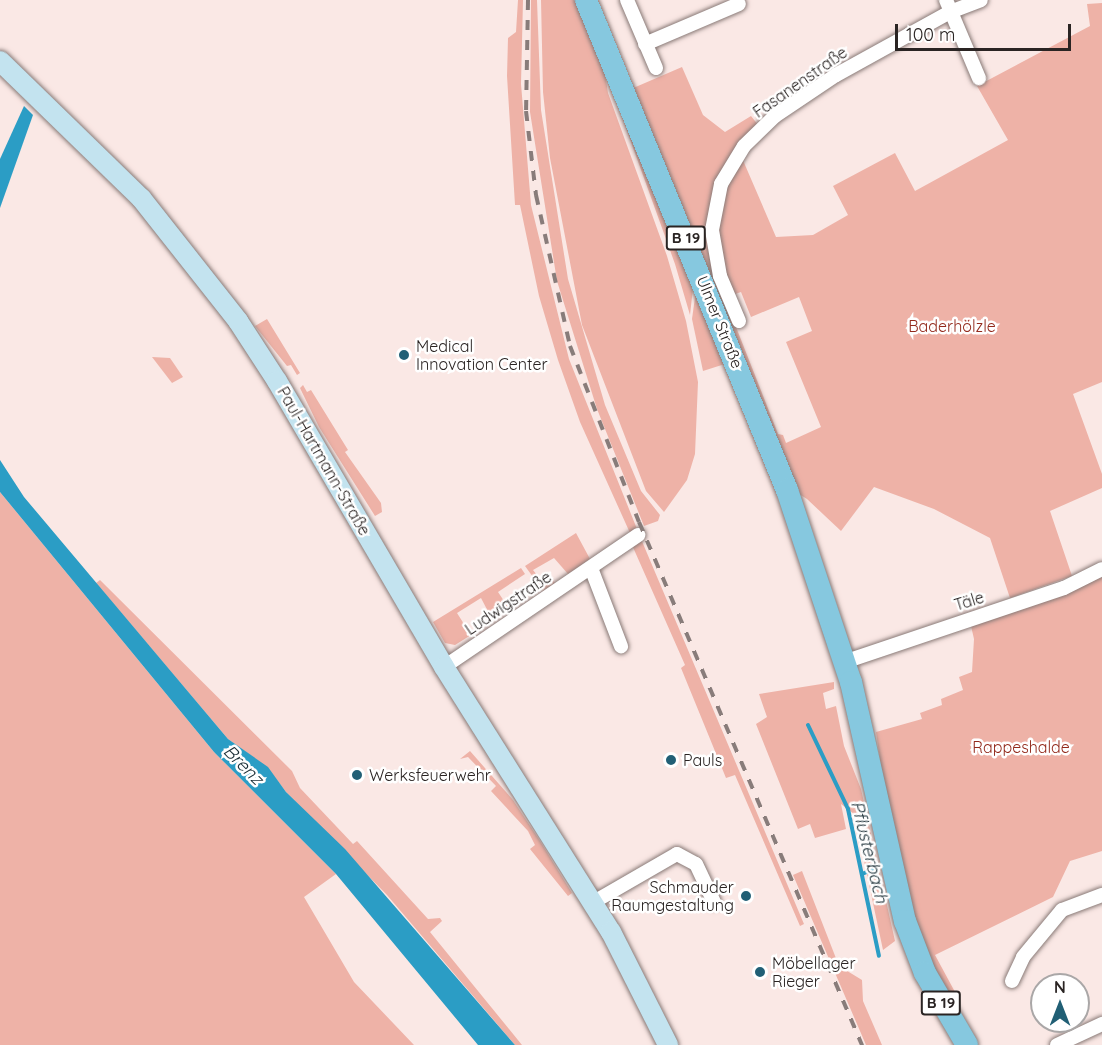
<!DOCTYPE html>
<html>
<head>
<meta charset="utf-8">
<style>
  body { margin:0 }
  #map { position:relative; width:1102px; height:1045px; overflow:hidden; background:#fae8e5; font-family:Quicksand,sans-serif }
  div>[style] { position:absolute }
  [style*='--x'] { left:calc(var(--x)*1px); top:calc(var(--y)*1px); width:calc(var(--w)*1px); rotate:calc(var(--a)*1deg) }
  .green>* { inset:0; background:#eeb2a7 }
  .water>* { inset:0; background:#2b9dc5 }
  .stream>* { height:4px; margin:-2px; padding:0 2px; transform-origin:2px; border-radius:2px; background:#2b9dc5 }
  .roads { filter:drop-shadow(0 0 2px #897a77) drop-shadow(0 0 2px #897a77) }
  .minor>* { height:14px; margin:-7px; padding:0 7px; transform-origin:7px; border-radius:7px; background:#fff }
  .secondary>* { height:20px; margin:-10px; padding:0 10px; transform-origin:10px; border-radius:10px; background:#c3e3ef }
  .primary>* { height:22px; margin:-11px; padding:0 11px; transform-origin:11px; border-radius:11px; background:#86c8df }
  .rail>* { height:4px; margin-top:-2px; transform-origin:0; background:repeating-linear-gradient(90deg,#887c7a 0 10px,transparent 0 20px) }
  .dots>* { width:16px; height:16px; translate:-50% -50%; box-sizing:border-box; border:3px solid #fff; border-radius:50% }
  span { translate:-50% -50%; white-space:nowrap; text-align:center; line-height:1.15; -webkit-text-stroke:5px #fff; paint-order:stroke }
  .shield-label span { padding:2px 4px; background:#fff; border:2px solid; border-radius:4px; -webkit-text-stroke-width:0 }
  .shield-label { font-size:15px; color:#2a2423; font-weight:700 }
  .street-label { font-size:16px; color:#2a2423 }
  .park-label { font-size:16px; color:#932a1c }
  .poi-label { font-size:16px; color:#2a2423 }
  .left { translate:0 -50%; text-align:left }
  .right { translate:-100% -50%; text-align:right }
  .water-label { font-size:18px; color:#192c34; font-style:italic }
  .north { position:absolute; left:1030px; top:973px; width:60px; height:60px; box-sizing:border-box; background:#fff; border:2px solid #aaa7a7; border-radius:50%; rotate:0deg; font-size:16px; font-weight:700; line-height:24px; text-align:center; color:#2a2423 }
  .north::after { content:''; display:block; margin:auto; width:21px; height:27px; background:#215f75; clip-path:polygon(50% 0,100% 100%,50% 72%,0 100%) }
  .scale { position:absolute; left:895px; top:24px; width:176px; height:27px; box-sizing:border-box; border:3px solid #2a2423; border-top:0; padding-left:8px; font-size:18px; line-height:21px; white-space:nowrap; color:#2a2423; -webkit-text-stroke:4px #fff; paint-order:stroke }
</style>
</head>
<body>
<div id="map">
  <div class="green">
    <i style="clip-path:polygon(518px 0,523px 0,521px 84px,531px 205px,569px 359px,637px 529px,630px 533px,580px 422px,558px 360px,539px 296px,520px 205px,515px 205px,507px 76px,508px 38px,516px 32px)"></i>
    <i style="clip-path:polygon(531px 0,537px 0,541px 110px,568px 279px,605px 405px,641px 491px,660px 515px,658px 521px,644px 526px,597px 409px,557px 281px,530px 112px)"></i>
    <i style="clip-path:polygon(541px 0,578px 0,603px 60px,608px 93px,667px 256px,686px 321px,698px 382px,695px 454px,687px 480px,664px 512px,646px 491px,582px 325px,550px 158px,543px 92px)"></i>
    <i style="clip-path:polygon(1102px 3px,1102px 382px,1073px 394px,1102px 474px,1102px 488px,1050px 511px,1072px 576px,1010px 598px,990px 538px,934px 509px,874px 487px,841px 531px,807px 499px,791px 489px,724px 305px,727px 304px,778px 434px,783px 435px,786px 443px,821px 427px,786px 342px,812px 331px,799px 297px,751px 317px,741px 292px,732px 295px,723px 273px,717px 231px,725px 191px,742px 158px,776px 237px,813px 235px,848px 215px,833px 186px,895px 153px,915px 191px,1008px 140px,977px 86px,1090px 26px,1087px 4px)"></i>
    <i style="clip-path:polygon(682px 67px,703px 115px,725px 132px,751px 116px,759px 126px,713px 202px,725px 301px,722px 302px,631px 89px)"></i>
    <i style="clip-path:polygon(613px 92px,694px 279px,690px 315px,675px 264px)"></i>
    <i style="clip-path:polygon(697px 283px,728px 363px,703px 371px,692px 319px)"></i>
    <i style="clip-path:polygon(267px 319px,300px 373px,297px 375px,291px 365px,287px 366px,255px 326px)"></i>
    <i style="clip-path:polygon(152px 357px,170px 358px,183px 377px,172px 383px)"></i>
    <i style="clip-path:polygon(303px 385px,307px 392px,311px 390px,348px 450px,345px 452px,381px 503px,382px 512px,375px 516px,319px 427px,300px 388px)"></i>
    <i style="clip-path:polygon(0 492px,214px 752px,336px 874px,304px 897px,354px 982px,414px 1045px,0 1045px)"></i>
    <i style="clip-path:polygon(576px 533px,590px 559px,568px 574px,554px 558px,533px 570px,544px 584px,552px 579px,555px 583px,543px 591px,525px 566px)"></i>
    <i style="clip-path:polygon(641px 539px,804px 924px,800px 926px,735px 775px,726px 778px,681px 668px,685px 665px,632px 545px)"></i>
    <i style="clip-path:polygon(521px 568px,525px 574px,498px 592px,508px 607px,518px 605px,493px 621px,481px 598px,457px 613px,471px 635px,455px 645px,445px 643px,433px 622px)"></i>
    <i style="clip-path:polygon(1102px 577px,1102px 851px,1070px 861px,1053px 897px,935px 955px,955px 992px,947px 995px,917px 929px,884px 787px,876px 732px,922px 719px,920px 713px,942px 705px,941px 699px,963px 690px,959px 677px,972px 672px,974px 639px,971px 626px)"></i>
    <i style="clip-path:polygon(100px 580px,292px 771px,300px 788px,353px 844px,357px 841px,428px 919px,440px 918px,442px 921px,430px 932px,522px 1045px,515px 1045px,387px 895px,286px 792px,268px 768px,228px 739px,96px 583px)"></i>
    <i style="clip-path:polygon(834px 682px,834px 689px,823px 693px,826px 709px,836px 706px,844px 746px,861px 789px,895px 941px,883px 950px,854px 814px,841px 804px,846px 829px,815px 838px,810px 824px,798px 829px,756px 724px,767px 717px,759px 694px)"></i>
    <i style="clip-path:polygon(470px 751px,513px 800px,540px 841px,572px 893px,568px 896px,530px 849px,535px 845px,528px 831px,491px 791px,496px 786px,468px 757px,460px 759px)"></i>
    <i style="clip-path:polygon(802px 871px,839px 966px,862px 980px,863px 1001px,882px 1045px,866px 1045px,793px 875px)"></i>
  </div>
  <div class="water">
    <i style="clip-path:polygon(24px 106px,33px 115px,0 208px,0 159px)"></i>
    <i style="clip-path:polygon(0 460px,24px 497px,228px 739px,268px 767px,286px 792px,345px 849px,515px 1045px,478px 1045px,336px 874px,214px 752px,0 492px)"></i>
  </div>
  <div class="stream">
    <i style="--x:808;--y:725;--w:93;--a:64.5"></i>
    <i style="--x:848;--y:809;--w:150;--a:78.1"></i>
    <i style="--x:862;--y:874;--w:15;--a:-23"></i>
  </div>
  <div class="roads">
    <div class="minor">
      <i style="--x:627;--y:0;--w:74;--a:66.9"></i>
      <i style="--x:946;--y:0;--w:85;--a:67.1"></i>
      <i style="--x:645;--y:44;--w:102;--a:-23.1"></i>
      <i style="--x:739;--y:321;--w:49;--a:-112.9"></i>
      <i style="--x:720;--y:276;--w:47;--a:-99.9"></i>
      <i style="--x:712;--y:230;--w:47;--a:-78.9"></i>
      <i style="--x:721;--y:184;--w:44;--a:-58.8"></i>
      <i style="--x:744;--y:146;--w:43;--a:-44.1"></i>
      <i style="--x:775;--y:116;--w:73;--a:-33.9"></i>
      <i style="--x:836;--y:75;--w:130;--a:-28.9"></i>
      <i style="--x:950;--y:12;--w:33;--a:-21"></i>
      <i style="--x:591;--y:568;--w:84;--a:69"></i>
      <i style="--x:844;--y:662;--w:232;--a:-18.6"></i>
      <i style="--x:1064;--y:588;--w:42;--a:-26.6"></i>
      <i style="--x:444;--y:667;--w:235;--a:-34.2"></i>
      <i style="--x:592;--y:903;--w:98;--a:-30"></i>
      <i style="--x:677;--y:854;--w:21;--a:28"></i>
      <i style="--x:696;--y:864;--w:42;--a:64.7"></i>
      <i style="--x:1012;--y:981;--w:26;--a:-65"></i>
      <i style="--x:1023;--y:957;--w:61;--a:-50.3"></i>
      <i style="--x:1062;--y:910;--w:43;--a:-20.6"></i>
      <i style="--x:1057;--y:1045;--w:50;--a:-25"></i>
    </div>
    <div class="secondary">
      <i style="--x:0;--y:61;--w:197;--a:44.2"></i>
      <i style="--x:141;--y:198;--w:157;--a:51.7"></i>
      <i style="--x:238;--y:321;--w:72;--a:57"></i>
      <i style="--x:277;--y:381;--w:331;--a:59.7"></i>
      <i style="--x:444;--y:667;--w:313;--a:57.8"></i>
      <i style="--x:611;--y:932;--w:127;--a:63.2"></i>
    </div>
    <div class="primary">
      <i style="--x:586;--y:0;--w:530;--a:67.7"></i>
      <i style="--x:787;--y:490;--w:202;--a:71.6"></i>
      <i style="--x:851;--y:682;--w:245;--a:77.3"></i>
      <i style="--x:905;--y:921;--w:56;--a:69"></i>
      <i style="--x:925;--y:973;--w:83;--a:59.7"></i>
    </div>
  </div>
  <div class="rail">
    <i style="--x:528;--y:0;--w:111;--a:91"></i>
    <i style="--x:526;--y:111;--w:85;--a:83.2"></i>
    <i style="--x:536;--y:195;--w:155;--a:77.3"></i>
    <i style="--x:570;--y:346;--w:189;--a:68.6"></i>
    <i style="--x:639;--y:522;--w:569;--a:66.91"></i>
  </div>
  <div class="dots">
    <i style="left:404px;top:355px;background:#215f75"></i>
    <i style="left:671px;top:760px;background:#215f75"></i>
    <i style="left:357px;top:775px;background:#215f75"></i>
    <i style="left:746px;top:896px;background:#215f75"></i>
    <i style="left:760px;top:972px;background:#215f75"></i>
  </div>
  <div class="shield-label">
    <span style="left:686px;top:238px">B 19</span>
    <span style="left:941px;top:1003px">B 19</span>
  </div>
  <div class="street-label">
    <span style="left:800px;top:82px;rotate:-35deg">Fasanenstraße</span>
    <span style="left:720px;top:322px;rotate:68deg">Ulmer Straße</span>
    <span style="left:324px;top:461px;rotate:60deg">Paul-Hartmann-Straße</span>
    <span style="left:969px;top:601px;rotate:-17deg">Täle</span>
    <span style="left:508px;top:603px;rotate:-34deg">Ludwigstraße</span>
  </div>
  <div class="park-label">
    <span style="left:952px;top:326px">Baderhölzle</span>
    <span style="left:1021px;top:747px">Rappeshalde</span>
  </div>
  <div class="poi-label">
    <span class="left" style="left:416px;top:355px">Medical<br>Innovation Center</span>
    <span class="left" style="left:683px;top:760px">Pauls</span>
    <span class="left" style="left:369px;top:775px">Werksfeuerwehr</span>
    <span class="right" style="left:734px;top:896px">Schmauder<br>Raumgestaltung</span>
    <span class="left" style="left:772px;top:972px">Möbellager<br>Rieger</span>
  </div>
  <div class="water-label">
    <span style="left:243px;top:765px;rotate:45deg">Brenz</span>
    <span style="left:869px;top:852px;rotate:76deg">Pflusterbach</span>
  </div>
  <div class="north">N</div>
  <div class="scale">100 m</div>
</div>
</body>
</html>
